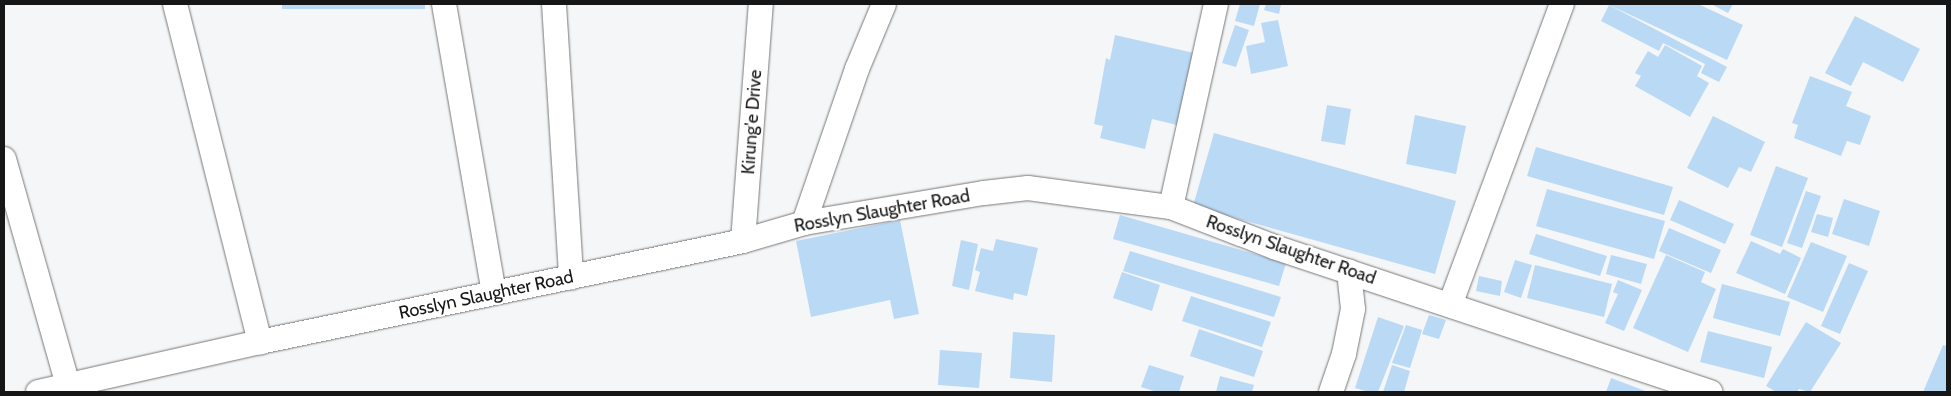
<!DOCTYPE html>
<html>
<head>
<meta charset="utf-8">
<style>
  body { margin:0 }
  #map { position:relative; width:1951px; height:396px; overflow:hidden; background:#f5f6f7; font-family:Cabin,sans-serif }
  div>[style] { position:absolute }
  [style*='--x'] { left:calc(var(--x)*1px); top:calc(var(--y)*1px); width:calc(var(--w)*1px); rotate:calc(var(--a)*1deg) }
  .building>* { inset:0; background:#bad9f5 }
  .roads { filter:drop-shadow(0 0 1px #767778) drop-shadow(0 0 1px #767778) }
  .street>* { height:24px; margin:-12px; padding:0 12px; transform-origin:12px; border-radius:12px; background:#fff }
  span { translate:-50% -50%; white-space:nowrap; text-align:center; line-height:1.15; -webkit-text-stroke:4px #fff; paint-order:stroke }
  .street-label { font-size:18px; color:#161617 }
  .frame { position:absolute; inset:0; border:5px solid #161617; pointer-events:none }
</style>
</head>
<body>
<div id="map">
  <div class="building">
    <i style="clip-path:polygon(282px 4px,425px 4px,425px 9px,282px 9px)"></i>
    <i style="clip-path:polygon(1240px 4px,1260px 4px,1254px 26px,1235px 21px)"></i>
    <i style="clip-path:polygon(1266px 4px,1281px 4px,1279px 14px,1264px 10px)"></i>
    <i style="clip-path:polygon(1607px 4px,1698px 4px,1743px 25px,1727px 60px)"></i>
    <i style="clip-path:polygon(1711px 4px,1733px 4px,1728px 13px)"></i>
    <i style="clip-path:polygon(1609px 5px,1727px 67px,1719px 82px,1701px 73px,1705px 64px,1663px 43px,1659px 51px,1601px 21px)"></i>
    <i style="clip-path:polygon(1855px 16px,1920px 49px,1903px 82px,1863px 62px,1851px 86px,1825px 73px)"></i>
    <i style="clip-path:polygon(1278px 20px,1288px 66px,1251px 74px,1246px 46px,1265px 42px,1261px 23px)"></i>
    <i style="clip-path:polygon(1235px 25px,1249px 30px,1236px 67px,1222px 63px)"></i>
    <i style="clip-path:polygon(1115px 35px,1194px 53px,1177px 125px,1152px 119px,1145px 149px,1100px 138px,1103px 126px,1094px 124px,1106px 58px,1110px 60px)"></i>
    <i style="clip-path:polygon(1665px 45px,1702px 66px,1697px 76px,1709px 83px,1690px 117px,1635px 86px,1641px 76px,1635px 73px,1648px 51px,1658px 57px)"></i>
    <i style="clip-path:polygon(1810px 76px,1852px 92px,1846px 106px,1871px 116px,1860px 145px,1847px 141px,1841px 156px,1794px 138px,1798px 125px,1792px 123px)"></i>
    <i style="clip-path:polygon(1327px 105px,1351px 109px,1345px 145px,1321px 141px)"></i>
    <i style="clip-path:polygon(1415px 115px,1466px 126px,1456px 174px,1406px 164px)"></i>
    <i style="clip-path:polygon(1713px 116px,1765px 142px,1751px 172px,1739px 167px,1728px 188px,1687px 168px)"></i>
    <i style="clip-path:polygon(1214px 133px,1456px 201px,1435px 274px,1193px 206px)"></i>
    <i style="clip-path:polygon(1536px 147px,1673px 187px,1664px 215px,1527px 176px)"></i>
    <i style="clip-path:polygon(1776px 166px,1808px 178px,1782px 247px,1750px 235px)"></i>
    <i style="clip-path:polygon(1547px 189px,1665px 221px,1654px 259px,1536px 226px)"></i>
    <i style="clip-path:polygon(1806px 191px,1821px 196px,1802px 248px,1787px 243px)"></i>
    <i style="clip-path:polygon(1844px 199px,1880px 211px,1869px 246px,1832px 234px)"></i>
    <i style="clip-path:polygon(1679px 200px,1734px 224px,1725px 244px,1670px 220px)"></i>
    <i style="clip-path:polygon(1817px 214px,1833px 218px,1828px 237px,1811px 232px)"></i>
    <i style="clip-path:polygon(1120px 215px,1286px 263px,1279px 286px,1113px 239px)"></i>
    <i style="clip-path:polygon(900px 220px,919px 314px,894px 319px,890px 300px,811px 317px,796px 241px)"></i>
    <i style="clip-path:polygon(1669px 228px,1721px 250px,1711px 273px,1659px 251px)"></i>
    <i style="clip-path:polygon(1536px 234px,1607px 256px,1600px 276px,1529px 254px)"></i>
    <i style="clip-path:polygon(996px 239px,1038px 248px,1027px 296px,1014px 293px,1013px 300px,975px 291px,980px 272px,975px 270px,981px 248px,993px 251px)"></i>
    <i style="clip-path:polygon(961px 240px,978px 244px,969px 290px,952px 286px)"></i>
    <i style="clip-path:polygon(1751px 241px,1780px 254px,1783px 249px,1801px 258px,1785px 294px,1736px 273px)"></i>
    <i style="clip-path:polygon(1811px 242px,1847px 256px,1823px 312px,1787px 297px)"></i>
    <i style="clip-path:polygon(1130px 251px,1281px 297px,1274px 317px,1123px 271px)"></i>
    <i style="clip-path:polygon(1611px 255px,1647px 264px,1641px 284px,1606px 274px)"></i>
    <i style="clip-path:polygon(1666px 255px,1705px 272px,1701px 282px,1716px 289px,1688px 352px,1633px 328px)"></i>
    <i style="clip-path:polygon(1515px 260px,1532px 265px,1521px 298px,1504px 292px)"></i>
    <i style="clip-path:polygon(1849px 263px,1868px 271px,1840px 334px,1821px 326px)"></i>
    <i style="clip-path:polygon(1535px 265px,1612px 284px,1604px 317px,1527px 298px)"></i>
    <i style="clip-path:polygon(1122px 272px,1160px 285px,1152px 311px,1113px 298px)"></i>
    <i style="clip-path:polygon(1479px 276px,1502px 281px,1500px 296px,1476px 291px)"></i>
    <i style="clip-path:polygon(1618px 280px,1642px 290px,1624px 331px,1605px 323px,1618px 294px,1613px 292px)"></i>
    <i style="clip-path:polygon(1722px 284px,1790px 302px,1780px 336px,1713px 318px)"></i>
    <i style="clip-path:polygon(1191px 296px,1271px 322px,1262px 347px,1182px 321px)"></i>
    <i style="clip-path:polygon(1429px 315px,1446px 320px,1439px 339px,1422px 334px)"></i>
    <i style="clip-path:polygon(1378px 317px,1404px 326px,1378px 392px,1369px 392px,1355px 388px)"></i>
    <i style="clip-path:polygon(1806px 322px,1841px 343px,1810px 392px,1799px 389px,1797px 392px,1776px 392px,1766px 386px)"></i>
    <i style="clip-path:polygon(1406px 325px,1422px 330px,1410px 368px,1392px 363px)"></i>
    <i style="clip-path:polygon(1199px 329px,1263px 351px,1254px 377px,1190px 356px)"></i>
    <i style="clip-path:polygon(1708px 331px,1772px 347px,1764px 378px,1700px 362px)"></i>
    <i style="clip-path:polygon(1013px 332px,1055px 335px,1052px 382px,1010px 378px)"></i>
    <i style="clip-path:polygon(1943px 345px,1947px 346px,1947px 392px,1923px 392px)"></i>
    <i style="clip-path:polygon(940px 350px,982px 353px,979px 388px,938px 385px)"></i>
    <i style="clip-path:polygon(1149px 365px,1184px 376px,1179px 392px,1157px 392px,1141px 387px)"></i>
    <i style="clip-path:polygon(1392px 365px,1410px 371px,1404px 392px,1383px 392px)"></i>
    <i style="clip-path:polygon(1220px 376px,1254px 385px,1252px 392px,1216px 392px)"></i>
    <i style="clip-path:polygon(1611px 378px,1648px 392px,1606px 392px)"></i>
  </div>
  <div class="roads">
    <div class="street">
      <i style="--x:175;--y:4;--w:349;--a:75.9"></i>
      <i style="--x:444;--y:4;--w:293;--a:80.2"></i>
      <i style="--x:554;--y:4;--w:274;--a:86.4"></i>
      <i style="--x:4;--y:159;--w:235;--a:74.2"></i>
      <i style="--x:1171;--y:207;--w:208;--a:-77.5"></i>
      <i style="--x:804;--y:223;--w:163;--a:-71"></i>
      <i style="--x:857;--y:69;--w:70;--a:-67.4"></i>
      <i style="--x:743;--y:241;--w:238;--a:-85.7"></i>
      <i style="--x:1450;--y:305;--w:321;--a:-69.6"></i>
      <i style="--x:38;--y:392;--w:228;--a:-12.7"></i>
      <i style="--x:260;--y:342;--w:493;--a:-11.8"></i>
      <i style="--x:743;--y:241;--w:64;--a:-16.4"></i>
      <i style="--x:804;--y:223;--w:182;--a:-9.5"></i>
      <i style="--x:984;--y:193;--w:44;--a:-6.5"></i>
      <i style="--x:1028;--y:188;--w:144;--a:7.6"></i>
      <i style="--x:1171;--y:207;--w:110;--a:21.2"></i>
      <i style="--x:1274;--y:247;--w:460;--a:18.4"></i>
      <i style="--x:1331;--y:392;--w:40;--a:-71.1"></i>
      <i style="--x:1344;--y:354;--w:46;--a:-78.7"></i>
      <i style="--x:1353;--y:309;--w:38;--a:-96"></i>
    </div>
  </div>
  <div class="street-label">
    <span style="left:752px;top:122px;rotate:-86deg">Kirung'e Drive</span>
    <span style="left:882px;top:211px;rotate:-10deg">Rosslyn Slaughter Road</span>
    <span style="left:1291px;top:250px;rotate:19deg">Rosslyn Slaughter Road</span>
    <span style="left:486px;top:295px;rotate:-12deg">Rosslyn Slaughter Road</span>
  </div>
  <div class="frame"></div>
</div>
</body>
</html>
